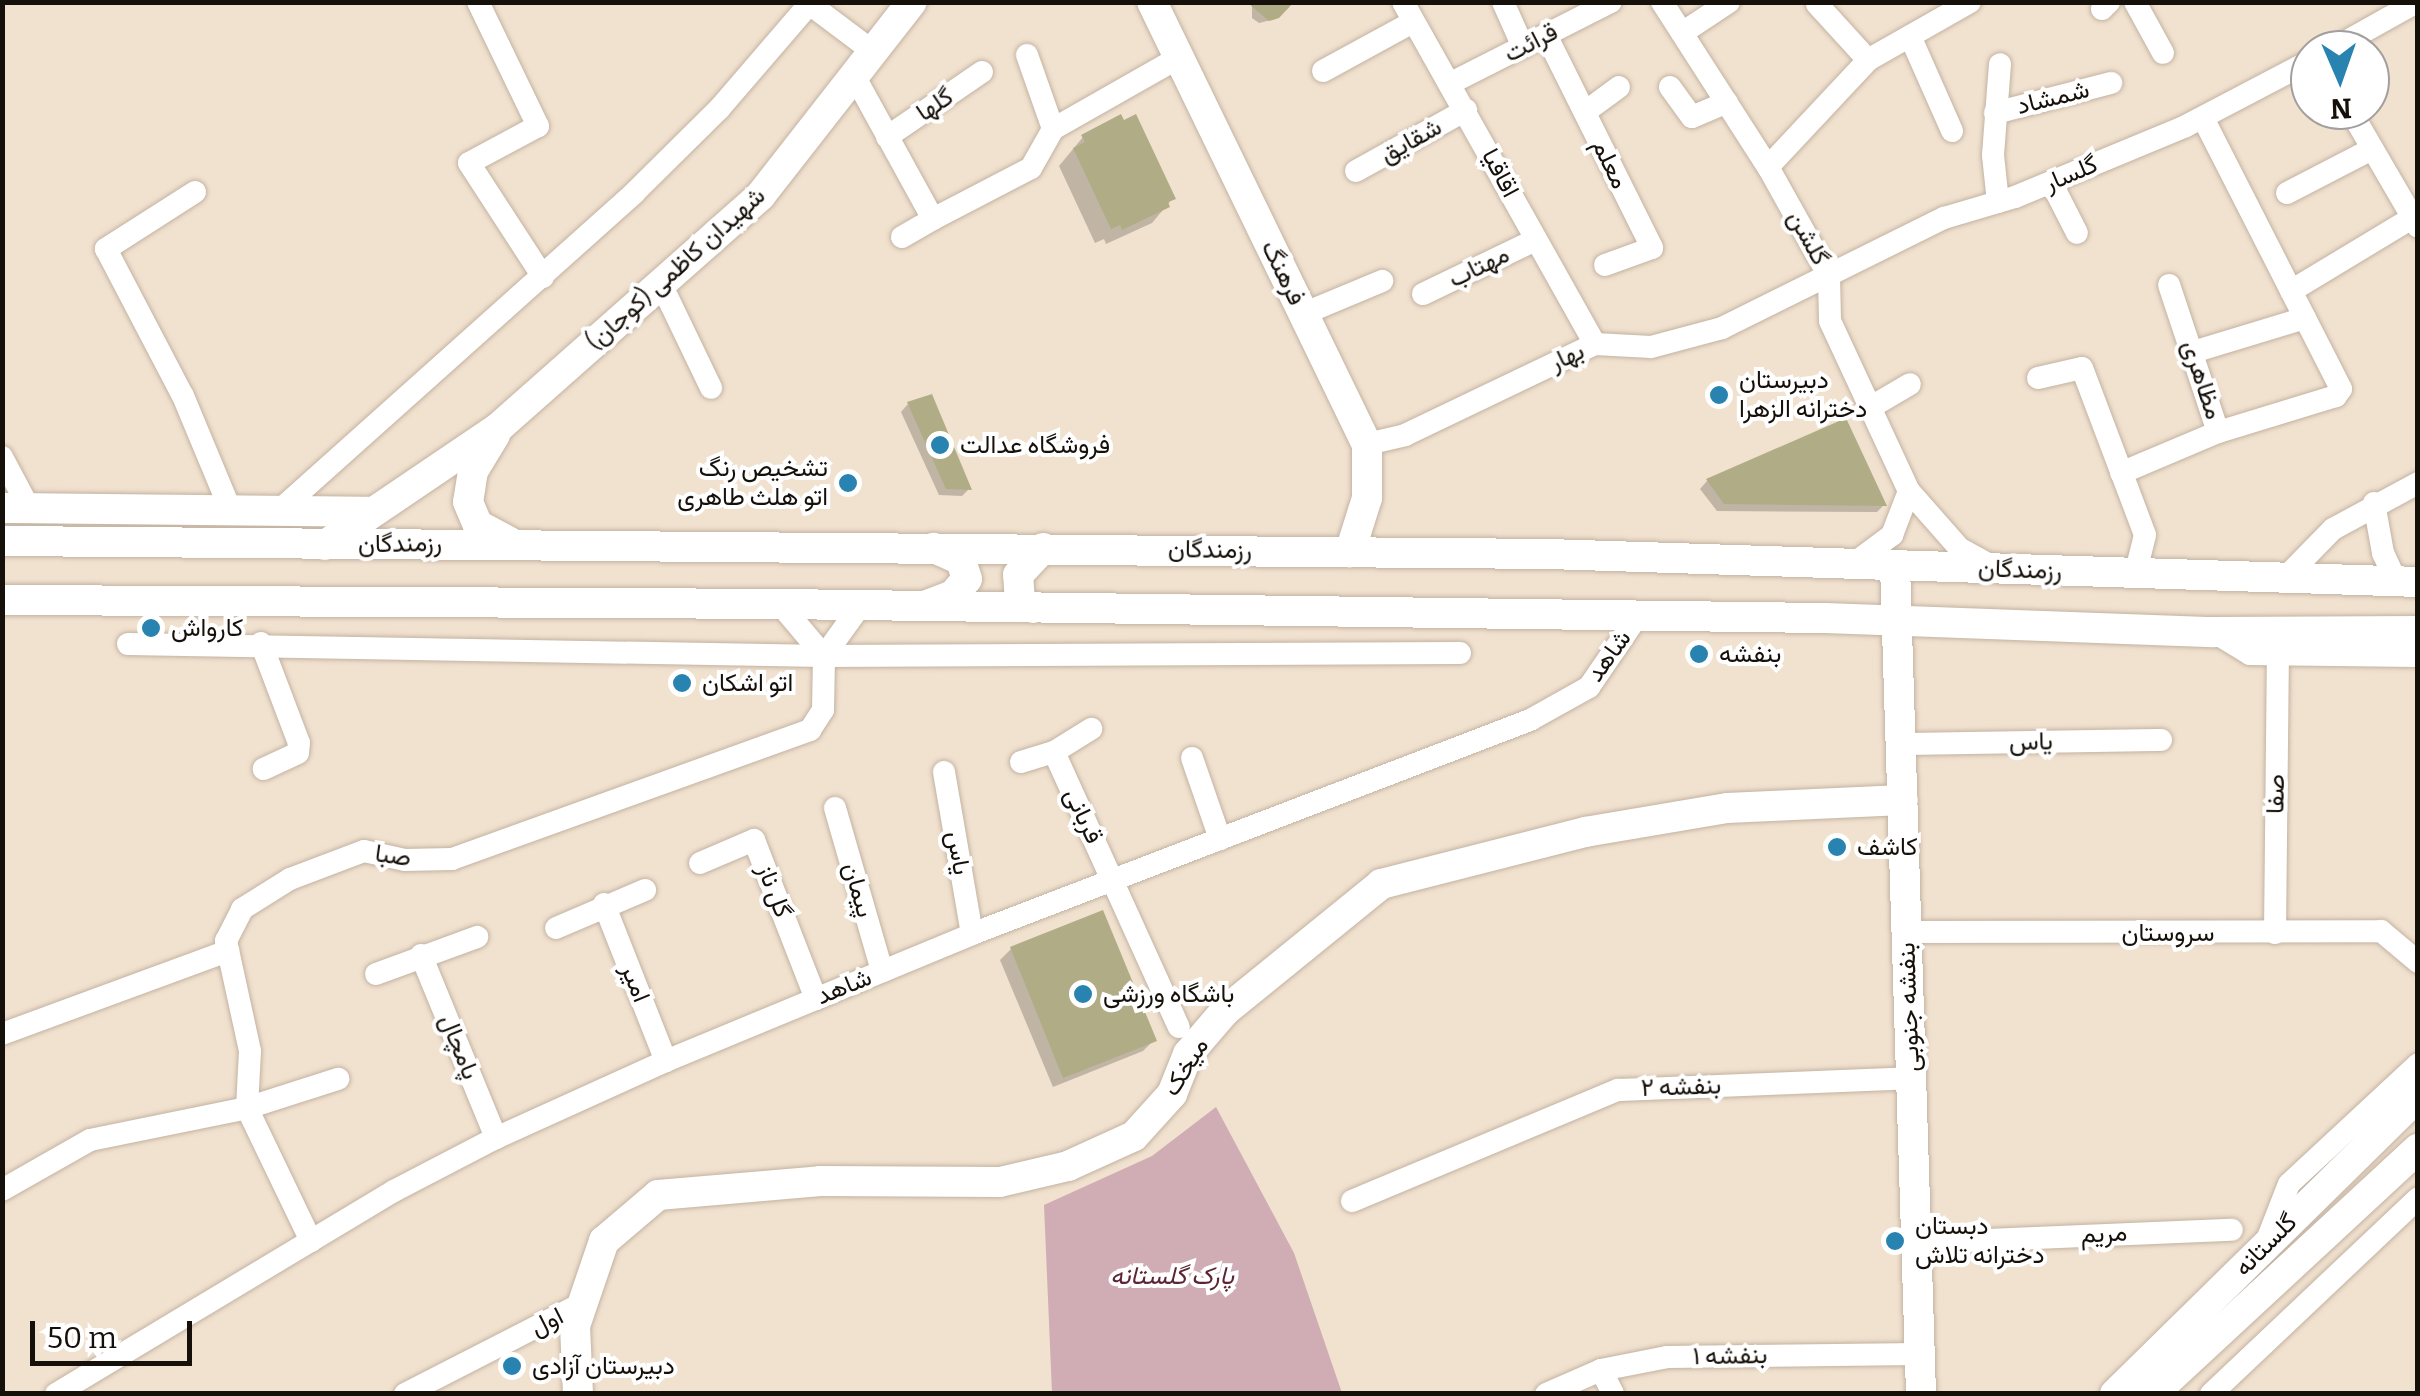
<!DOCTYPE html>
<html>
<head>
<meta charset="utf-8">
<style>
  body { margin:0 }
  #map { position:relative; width:2420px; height:1396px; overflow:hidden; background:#f1e1cf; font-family:Bitter,Vazirmatn,serif }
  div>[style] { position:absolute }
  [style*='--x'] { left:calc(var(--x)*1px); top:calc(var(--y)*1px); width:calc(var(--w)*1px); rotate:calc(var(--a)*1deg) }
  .green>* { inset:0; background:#d0adb5 }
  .shadow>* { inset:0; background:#0003 }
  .building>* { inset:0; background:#b0ac86 }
  .roads { filter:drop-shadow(0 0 2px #c3b3a2) drop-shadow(0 0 2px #c3b3a2) }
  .street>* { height:22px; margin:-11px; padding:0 11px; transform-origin:11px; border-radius:11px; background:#fff }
  .secondary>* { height:30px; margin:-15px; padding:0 15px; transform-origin:15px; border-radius:15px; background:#fff }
  .dots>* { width:28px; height:28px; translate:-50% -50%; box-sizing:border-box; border:5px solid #fff; border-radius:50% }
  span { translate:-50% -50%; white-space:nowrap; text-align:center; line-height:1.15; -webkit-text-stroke:8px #fff; paint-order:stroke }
  .street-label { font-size:25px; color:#16100a }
  .poi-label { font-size:25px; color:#16100a }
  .left { translate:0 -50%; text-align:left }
  .right { translate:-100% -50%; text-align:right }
  .park-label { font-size:25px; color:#5c2536; font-style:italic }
  .frame { position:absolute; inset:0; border:5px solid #16100a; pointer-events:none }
  .north { position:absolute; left:2290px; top:30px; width:100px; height:100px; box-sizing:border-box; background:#fff; border:2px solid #a29f9d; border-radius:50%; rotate:178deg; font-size:28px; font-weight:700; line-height:40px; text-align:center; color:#16100a }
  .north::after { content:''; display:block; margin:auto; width:35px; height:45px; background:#2883b0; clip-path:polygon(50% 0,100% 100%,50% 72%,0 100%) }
  .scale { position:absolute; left:30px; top:1321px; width:162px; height:45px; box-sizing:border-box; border:5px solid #16100a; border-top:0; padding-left:12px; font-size:30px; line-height:35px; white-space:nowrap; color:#16100a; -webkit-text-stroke:8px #fff; paint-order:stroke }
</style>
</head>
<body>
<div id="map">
  <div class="green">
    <i style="clip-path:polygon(1216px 1107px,1294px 1253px,1342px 1393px,1052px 1393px,1044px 1205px,1152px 1156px)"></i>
  </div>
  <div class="shadow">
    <i style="clip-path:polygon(1252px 6px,1275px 19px,1259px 23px,1252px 18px)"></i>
    <i style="clip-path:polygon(1083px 137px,1173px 198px,1152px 223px,1106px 244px,1104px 239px,1095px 243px,1059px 166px)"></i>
    <i style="clip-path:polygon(908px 404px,969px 489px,962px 496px,939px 495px,901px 412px)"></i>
    <i style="clip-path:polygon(1845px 422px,1884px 505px,1877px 512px,1717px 511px,1700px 489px,1707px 481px)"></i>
    <i style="clip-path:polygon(1102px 913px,1154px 1040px,1143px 1051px,1053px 1087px,1000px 960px,1011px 949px)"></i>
  </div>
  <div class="building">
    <i style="clip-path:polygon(1247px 2px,1294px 2px,1279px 18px,1269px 21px)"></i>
    <i style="clip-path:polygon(1121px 114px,1124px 120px,1136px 114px,1176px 199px,1168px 202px,1170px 207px,1122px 230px,1120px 225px,1111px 229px,1073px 148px,1085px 142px,1081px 135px)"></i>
    <i style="clip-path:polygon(932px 394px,972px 490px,946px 489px,907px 402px)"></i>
    <i style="clip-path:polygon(1846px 418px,1887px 506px,1724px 504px,1706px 479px)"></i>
    <i style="clip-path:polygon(1103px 910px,1157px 1041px,1063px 1078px,1010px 947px)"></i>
  </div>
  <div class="roads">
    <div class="street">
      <i style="--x:478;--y:2;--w:138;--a:64.2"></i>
      <i style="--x:538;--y:126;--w:78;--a:151.8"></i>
      <i style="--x:469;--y:163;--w:136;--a:57"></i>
      <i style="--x:807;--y:2;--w:85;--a:36.9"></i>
      <i style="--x:1403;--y:2;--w:392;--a:60.7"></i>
      <i style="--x:1503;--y:2;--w:49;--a:66"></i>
      <i style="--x:1662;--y:2;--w:196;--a:57.3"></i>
      <i style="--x:1768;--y:167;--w:125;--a:60.8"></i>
      <i style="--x:1829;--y:276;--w:45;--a:88.7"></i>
      <i style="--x:1830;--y:321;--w:187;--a:65.1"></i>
      <i style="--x:1909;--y:491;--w:76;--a:48.7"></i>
      <i style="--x:1959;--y:548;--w:38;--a:29"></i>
      <i style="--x:2135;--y:2;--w:58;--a:61.2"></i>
      <i style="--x:1817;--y:4;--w:76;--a:47.7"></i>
      <i style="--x:2102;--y:9;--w:10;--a:-45"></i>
      <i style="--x:1682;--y:33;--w:56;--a:-33.4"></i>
      <i style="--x:1546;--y:35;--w:238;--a:63.5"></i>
      <i style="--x:1652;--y:248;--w:50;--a:160.1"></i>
      <i style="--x:1910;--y:36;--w:104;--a:66.1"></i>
      <i style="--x:2331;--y:50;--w:98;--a:-29.2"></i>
      <i style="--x:1027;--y:55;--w:78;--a:70.6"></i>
      <i style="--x:1323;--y:71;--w:102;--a:-28.6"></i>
      <i style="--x:856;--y:79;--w:160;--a:61.2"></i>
      <i style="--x:933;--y:219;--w:110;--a:-27.5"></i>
      <i style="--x:1031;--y:168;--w:45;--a:-60.6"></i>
      <i style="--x:1053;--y:129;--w:144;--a:-29.6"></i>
      <i style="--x:1451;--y:83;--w:179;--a:-26.9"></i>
      <i style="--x:1670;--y:87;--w:37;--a:54"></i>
      <i style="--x:1692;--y:117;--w:38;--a:-23"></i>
      <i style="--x:2350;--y:110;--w:135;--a:59.8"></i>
      <i style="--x:1585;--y:112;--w:42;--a:-36.3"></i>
      <i style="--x:1995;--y:113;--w:120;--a:-14.5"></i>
      <i style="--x:2203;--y:118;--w:304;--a:63"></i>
      <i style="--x:2341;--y:389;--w:9;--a:126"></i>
      <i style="--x:2336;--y:396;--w:123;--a:163"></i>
      <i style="--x:887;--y:137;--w:115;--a:-34.4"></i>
      <i style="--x:1768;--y:167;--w:146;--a:-46.9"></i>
      <i style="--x:1868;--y:60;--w:117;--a:-29.6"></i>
      <i style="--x:1356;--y:171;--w:126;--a:-29"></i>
      <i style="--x:2051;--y:182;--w:57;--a:63"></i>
      <i style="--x:195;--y:192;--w:106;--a:147.4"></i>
      <i style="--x:106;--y:249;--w:166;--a:62.4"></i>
      <i style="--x:183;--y:396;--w:122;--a:67.4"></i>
      <i style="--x:2287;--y:193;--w:93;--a:-27.4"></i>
      <i style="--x:1998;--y:202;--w:47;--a:-96.1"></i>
      <i style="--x:1993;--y:155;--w:91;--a:-85.6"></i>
      <i style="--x:902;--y:237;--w:36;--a:-30"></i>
      <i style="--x:662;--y:286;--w:113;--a:64.3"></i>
      <i style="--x:2291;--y:291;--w:141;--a:-31.1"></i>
      <i style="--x:1423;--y:294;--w:124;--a:-25.7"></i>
      <i style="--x:1303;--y:314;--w:86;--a:-22.7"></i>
      <i style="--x:2193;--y:352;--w:117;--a:-16.9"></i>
      <i style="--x:2038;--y:378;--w:45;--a:-12.8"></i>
      <i style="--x:2082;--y:368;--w:178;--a:69.3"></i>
      <i style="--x:2145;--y:535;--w:41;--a:104"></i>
      <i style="--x:1871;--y:407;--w:45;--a:-30.5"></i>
      <i style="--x:1367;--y:444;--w:39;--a:-13"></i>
      <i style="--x:1405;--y:435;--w:211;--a:-25.6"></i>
      <i style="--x:1595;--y:344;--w:56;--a:3.1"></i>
      <i style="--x:1651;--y:347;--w:73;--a:-15"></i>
      <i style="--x:1722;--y:328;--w:248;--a:-26.4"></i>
      <i style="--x:1944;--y:218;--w:74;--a:-16.5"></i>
      <i style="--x:2015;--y:197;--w:185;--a:-22.5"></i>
      <i style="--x:2186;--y:126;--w:140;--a:-27.7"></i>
      <i style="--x:2;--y:457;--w:58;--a:62.1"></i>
      <i style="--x:2121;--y:473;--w:105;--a:-22.9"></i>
      <i style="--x:2218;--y:432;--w:155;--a:-108.4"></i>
      <i style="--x:2374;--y:503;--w:51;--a:79.8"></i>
      <i style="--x:2383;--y:553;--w:31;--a:65"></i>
      <i style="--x:281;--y:509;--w:474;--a:-41.8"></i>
      <i style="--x:634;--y:193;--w:120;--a:-44.7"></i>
      <i style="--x:719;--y:109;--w:141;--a:-49.3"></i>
      <i style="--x:1853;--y:564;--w:49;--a:-36.6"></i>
      <i style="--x:1892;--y:535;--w:47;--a:-68.9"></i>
      <i style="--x:2284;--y:579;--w:70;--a:-45.6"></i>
      <i style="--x:2333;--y:529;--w:97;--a:-28.4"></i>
      <i style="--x:780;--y:604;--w:68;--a:49.8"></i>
      <i style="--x:2214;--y:632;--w:42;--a:31.4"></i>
      <i style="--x:2250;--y:654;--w:168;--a:0.7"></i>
      <i style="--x:261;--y:643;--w:107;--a:69.2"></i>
      <i style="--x:299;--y:743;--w:10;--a:96"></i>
      <i style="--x:298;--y:753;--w:38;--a:155"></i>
      <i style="--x:128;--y:644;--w:696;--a:0.99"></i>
      <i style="--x:824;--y:656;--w:636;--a:-0.27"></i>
      <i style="--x:1901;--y:744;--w:260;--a:-0.9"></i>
      <i style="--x:1054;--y:752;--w:302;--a:65.6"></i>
      <i style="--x:1192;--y:758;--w:86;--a:70.9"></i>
      <i style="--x:1021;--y:762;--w:34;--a:-17"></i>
      <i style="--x:1054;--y:752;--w:44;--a:-31.9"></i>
      <i style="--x:944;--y:772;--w:164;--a:80.2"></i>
      <i style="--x:835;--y:808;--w:170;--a:73.9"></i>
      <i style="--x:700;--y:863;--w:59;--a:-23.1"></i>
      <i style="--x:754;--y:840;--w:171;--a:68.7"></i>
      <i style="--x:604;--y:904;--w:169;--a:68.5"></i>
      <i style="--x:556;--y:928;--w:97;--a:-23.1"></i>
      <i style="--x:1907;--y:932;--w:474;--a:-0.1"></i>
      <i style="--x:2381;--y:931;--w:48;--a:40"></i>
      <i style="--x:2275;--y:933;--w:278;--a:-89.4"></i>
      <i style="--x:421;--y:955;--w:198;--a:67.7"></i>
      <i style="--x:376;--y:974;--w:108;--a:-20.1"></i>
      <i style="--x:2;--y:1034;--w:241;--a:-20.2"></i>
      <i style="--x:2;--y:1190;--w:101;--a:-29.6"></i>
      <i style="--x:90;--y:1140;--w:160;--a:-11.5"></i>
      <i style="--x:247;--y:1108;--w:96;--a:-17.7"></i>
      <i style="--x:1352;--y:1201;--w:288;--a:-22.7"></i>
      <i style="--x:1618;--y:1090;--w:293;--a:-2.3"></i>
      <i style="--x:2267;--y:1240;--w:60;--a:-68.6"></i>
      <i style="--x:2289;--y:1184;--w:176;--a:-42.9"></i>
      <i style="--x:311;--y:1241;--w:148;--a:-115.7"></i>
      <i style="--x:247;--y:1108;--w:57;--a:-87"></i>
      <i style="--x:250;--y:1051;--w:113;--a:-102.3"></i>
      <i style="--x:226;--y:941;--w:36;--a:-63"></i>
      <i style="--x:242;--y:909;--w:57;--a:-32"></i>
      <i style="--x:290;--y:879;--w:79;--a:-20.7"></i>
      <i style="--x:364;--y:851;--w:42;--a:12.4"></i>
      <i style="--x:405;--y:860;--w:47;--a:-1.2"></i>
      <i style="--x:452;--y:859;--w:381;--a:-19.8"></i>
      <i style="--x:810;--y:730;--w:24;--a:-57"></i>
      <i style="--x:823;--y:710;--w:54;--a:-88.9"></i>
      <i style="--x:824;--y:656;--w:62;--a:-54.2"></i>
      <i style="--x:1916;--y:1243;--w:316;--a:-2.4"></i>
      <i style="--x:1601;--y:1370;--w:27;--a:63"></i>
      <i style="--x:56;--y:1394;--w:394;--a:-31"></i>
      <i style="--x:394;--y:1191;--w:115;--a:-27.5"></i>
      <i style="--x:496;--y:1138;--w:187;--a:-24.4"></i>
      <i style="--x:666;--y:1061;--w:331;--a:-22.5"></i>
      <i style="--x:972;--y:934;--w:598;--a:-20.98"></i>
      <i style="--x:1530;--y:720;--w:68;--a:-29.2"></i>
      <i style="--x:1589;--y:687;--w:85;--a:-55.6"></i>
      <i style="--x:405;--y:1394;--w:198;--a:-27.1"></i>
      <i style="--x:1546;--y:1394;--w:60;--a:-23.6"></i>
      <i style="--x:1601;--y:1370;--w:67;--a:-11.1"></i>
      <i style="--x:1667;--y:1357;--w:252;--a:-0.7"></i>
      <i style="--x:2211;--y:1394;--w:285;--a:-43.4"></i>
    </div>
    <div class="secondary">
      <i style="--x:1152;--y:2;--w:492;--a:64.1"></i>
      <i style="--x:1367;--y:444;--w:54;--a:90"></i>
      <i style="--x:1367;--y:498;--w:57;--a:107.5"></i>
      <i style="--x:495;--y:435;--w:42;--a:121.4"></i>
      <i style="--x:473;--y:471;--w:31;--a:99"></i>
      <i style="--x:468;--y:502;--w:25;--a:67"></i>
      <i style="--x:478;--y:525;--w:36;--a:28"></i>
      <i style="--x:2;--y:508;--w:371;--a:0.6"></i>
      <i style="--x:2;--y:541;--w:1546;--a:0.48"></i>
      <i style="--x:1548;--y:554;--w:870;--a:1.84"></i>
      <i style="--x:325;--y:545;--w:210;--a:-34.1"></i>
      <i style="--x:499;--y:427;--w:350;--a:-41.5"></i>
      <i style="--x:761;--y:195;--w:245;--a:-52"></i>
      <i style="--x:1895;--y:566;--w:828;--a:88.2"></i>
      <i style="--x:2;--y:600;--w:778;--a:0.29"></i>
      <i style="--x:780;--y:604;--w:1045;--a:0.77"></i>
      <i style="--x:1825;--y:618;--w:389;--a:2.1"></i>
      <i style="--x:2214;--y:632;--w:204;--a:-0.3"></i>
      <i style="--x:927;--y:605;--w:28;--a:-21"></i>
      <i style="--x:953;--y:595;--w:21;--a:-49"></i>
      <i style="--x:967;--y:579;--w:20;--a:-108"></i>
      <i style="--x:961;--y:560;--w:30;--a:-156"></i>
      <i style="--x:1033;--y:608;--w:14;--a:-155"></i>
      <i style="--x:1020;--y:602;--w:27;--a:-94"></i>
      <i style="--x:1018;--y:575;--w:37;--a:-47"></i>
      <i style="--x:578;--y:1394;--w:68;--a:-92.5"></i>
      <i style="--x:575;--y:1326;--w:90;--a:-71.2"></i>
      <i style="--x:604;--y:1241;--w:71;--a:-40.4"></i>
      <i style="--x:658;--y:1195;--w:163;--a:-4.9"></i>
      <i style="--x:820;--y:1181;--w:180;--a:0.3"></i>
      <i style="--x:1000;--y:1182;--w:70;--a:-13.2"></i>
      <i style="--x:1068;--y:1166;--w:72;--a:-24.4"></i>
      <i style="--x:1134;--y:1136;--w:57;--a:-47.9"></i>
      <i style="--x:1172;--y:1094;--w:43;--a:-68.2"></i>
      <i style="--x:1188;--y:1054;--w:57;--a:-49.3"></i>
      <i style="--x:1225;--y:1011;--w:201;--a:-39.1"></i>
      <i style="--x:1381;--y:884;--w:211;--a:-14.3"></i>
      <i style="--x:1585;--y:832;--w:144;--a:-9.6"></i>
      <i style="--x:1727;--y:808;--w:176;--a:-2.6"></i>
      <i style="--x:2115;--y:1394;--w:425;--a:-44.5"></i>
      <i style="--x:2153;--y:1394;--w:361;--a:-42.8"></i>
    </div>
  </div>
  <div class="dots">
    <i style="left:1719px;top:395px;background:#2883b0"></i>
    <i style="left:940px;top:445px;background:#2883b0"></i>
    <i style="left:848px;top:483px;background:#2883b0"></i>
    <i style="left:151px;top:628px;background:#2883b0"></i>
    <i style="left:1699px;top:654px;background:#2883b0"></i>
    <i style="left:682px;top:683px;background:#2883b0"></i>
    <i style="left:1837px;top:847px;background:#2883b0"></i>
    <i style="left:1083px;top:994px;background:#2883b0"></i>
    <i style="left:1895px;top:1241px;background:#2883b0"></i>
    <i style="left:512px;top:1366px;background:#2883b0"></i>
  </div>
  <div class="street-label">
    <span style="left:1531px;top:43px;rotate:-27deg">قرائت</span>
    <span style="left:2053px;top:98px;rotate:-14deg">شمشاد</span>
    <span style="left:935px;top:105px;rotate:-34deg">گلها</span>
    <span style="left:1411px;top:141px;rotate:-29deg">شقایق</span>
    <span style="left:1610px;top:164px;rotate:64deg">معلم</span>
    <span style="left:1500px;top:173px;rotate:62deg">اقاقیا</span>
    <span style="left:2071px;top:174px;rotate:-23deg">گلسار</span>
    <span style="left:1808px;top:238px;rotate:61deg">گلشن</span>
    <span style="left:1479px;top:267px;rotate:-26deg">مهتاب</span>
    <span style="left:676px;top:269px;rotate:-42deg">شهیدان کاظمی (کوجان)</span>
    <span style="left:1283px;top:273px;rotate:64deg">فرهنگ</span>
    <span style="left:1567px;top:357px;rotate:-25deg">بهار</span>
    <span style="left:2202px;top:380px;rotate:72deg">مظاهری</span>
    <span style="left:400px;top:544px;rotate:-1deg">رزمندگان</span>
    <span style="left:1210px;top:550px;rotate:1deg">رزمندگان</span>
    <span style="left:2020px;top:570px;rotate:2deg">رزمندگان</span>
    <span style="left:1609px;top:656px;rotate:-54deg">شاهد</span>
    <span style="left:2031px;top:742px;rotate:-1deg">یاس</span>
    <span style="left:2276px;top:794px;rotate:-89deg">صفا</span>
    <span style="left:1083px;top:816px;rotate:65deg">قربانی</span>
    <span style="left:958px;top:853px;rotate:80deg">یاس</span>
    <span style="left:393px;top:856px;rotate:8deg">صبا</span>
    <span style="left:858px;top:890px;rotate:74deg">پیمان</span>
    <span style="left:774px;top:891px;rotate:69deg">گل ناز</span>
    <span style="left:2168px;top:933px">سروستان</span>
    <span style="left:635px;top:983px;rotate:68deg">امیر</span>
    <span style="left:844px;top:987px;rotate:-22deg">شاهد</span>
    <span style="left:1909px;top:1007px;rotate:-92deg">بنفشه جنوبی</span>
    <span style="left:459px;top:1047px;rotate:68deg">پامچال</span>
    <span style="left:1186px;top:1067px;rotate:-58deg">میخک</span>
    <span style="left:1681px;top:1087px;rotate:-2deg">بنفشه ۲</span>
    <span style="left:2104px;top:1234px;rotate:-3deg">مریم</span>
    <span style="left:2266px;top:1245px;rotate:-45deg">گلستانه</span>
    <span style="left:547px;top:1322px;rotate:-27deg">اول</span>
    <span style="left:1730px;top:1356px;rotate:-1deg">بنفشه ۱</span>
  </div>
  <div class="poi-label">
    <span class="left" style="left:1739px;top:395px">دبيرستان<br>دخترانه الزهرا</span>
    <span class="left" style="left:960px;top:445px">فروشگاه عدالت</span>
    <span class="right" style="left:828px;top:483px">تشخیص رنگ<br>اتو هلث طاهری</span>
    <span class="left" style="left:171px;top:628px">کارواش</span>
    <span class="left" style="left:1719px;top:654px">بنفشه</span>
    <span class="left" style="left:702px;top:683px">اتو اشکان</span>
    <span class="left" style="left:1857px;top:847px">کاشف</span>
    <span class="left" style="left:1103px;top:994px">باشگاه ورزشی</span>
    <span class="left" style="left:1915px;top:1241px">دبستان<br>دخترانه تلاش</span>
    <span class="left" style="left:532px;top:1366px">دبیرستان آزادی</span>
  </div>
  <div class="park-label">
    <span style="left:1172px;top:1276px">پارک گلستانه</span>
  </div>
  <div class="frame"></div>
  <div class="north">N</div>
  <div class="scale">50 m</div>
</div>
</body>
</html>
